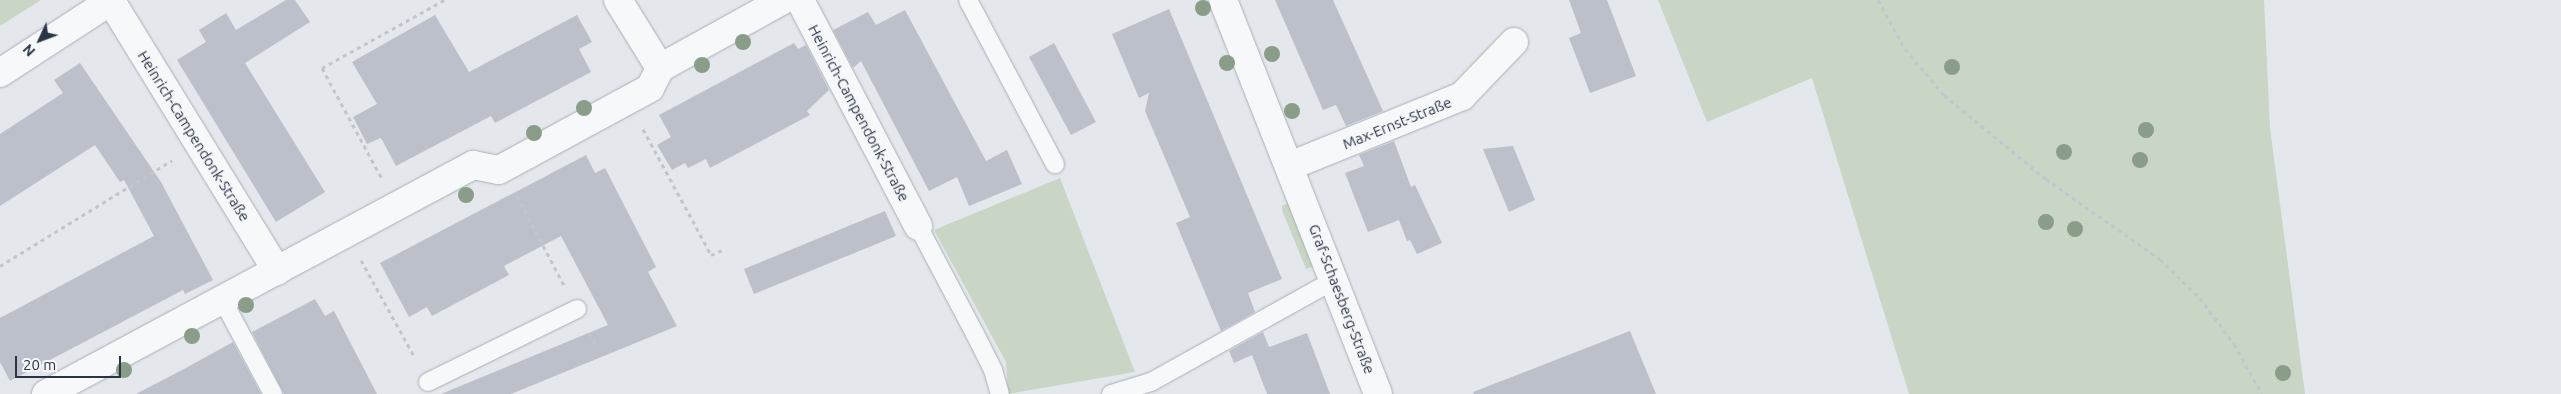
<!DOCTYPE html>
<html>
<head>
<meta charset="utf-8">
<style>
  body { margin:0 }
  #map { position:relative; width:2561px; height:394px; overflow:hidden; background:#e4e7ec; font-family:Ubuntu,sans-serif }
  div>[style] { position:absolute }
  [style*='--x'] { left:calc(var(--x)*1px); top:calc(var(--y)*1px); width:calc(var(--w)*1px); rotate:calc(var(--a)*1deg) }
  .green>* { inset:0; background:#c9d6c5 }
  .building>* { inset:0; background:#bbc0ca }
  .path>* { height:3px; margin-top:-1.5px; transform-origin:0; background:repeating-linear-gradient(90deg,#c2c5cb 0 4px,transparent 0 8px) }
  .roads { filter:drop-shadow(0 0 1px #a9aeb7) drop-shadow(0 0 1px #a9aeb7) }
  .lane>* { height:18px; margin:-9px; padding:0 9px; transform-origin:9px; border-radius:9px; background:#f7f8fa }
  .street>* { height:28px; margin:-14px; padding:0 14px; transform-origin:14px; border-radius:14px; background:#f7f8fa }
  .trees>* { width:16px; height:16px; margin:-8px; border-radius:50%; background:#899d89 }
  span { translate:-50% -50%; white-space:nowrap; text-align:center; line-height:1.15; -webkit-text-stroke:4px #f4f6f9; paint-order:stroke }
  .street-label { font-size:15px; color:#2b3445 }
  .north { position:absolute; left:15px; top:15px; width:50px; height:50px; -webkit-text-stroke:4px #f4f6f9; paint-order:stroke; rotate:227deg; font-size:14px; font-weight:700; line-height:20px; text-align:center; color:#2b3445 }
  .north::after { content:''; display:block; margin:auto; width:18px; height:22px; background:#2b3445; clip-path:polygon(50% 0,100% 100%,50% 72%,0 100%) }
  .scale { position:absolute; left:15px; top:356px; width:106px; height:22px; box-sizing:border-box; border:2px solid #2b3445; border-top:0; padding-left:6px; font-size:15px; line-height:18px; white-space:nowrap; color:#2b3445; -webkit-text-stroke:4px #f4f6f9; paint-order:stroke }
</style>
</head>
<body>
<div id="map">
  <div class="green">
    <i style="clip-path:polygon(0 0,41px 0,0 26px)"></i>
    <i style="clip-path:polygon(1658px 0,2264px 0,2270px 128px,2305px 394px,1909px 394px,1812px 78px,1707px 122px)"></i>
    <i style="clip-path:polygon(1060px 178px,1135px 372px,1008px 394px,1006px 362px,934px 230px)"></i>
    <i style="clip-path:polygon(1293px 201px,1319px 265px,1306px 269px,1282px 210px,1282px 206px)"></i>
  </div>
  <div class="building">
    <i style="clip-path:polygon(286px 0,295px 0,310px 22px,245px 63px,325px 192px,276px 222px,177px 60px,206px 42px,199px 30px,226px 13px,236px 30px)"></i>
    <i style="clip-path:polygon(1275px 0,1333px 0,1383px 111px,1346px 126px,1336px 105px,1323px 110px)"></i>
    <i style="clip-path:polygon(1569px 0,1607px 0,1636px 76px,1590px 93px,1569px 38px,1581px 33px)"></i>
    <i style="clip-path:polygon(1169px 9px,1282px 279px,1248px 293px,1255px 312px,1221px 331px,1176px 223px,1190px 217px,1145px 111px,1149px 93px,1139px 98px,1112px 34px)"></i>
    <i style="clip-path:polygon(905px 10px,986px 161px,1007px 150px,1022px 184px,969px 206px,957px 177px,929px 191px,861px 61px,853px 68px,833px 30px,868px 12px,876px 25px)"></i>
    <i style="clip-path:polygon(435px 15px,469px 72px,577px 15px,592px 42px,579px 49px,591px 72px,495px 123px,491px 116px,396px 166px,381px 138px,367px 144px,353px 117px,377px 104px,352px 62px)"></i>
    <i style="clip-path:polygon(794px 43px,798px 49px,806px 45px,829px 90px,807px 111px,810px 115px,710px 168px,706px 159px,688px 168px,685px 163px,672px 170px,657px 145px,671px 137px,659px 115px)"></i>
    <i style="clip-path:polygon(1054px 43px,1096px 122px,1071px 135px,1029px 57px)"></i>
    <i style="clip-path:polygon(80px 63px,161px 182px,213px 280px,185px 294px,183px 290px,10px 381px,0 362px,0 318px,154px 236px,124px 180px,120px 182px,95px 145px,0 206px,0 134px,63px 93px,54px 80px)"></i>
    <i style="clip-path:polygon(1394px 141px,1411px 187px,1415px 185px,1442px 243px,1417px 254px,1410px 240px,1407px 241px,1399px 220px,1368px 232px,1345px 173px,1364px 166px,1359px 155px)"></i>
    <i style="clip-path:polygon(1513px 146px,1535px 200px,1509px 212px,1483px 149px)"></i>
    <i style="clip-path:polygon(586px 155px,595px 173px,605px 168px,656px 267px,648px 272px,677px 326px,511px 394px,441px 394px,608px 325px,561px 236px,504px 266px,509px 275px,432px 316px,427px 307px,409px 317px,380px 263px)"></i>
    <i style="clip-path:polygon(885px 211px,896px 236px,754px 294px,744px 269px)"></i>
    <i style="clip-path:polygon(315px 299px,325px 316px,334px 311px,377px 394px,284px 394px,252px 332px)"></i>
    <i style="clip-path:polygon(1630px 331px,1656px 394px,1474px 394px,1473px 392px)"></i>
    <i style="clip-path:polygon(1263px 332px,1269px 347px,1307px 333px,1330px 394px,1267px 394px,1252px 355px,1234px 363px,1229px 351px)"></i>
    <i style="clip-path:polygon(233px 342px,261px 394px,136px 394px,184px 369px)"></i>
  </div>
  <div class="path">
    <i style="--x:1878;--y:0;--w:56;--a:61.1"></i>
    <i style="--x:1905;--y:49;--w:60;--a:49.7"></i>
    <i style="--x:1944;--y:95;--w:132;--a:39.5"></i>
    <i style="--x:2046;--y:179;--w:139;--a:35.1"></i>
    <i style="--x:2160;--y:259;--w:56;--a:44.3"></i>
    <i style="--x:2200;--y:298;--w:57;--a:53.5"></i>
    <i style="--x:2234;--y:344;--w:57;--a:60.8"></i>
    <i style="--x:643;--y:129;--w:143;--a:61.6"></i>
    <i style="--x:711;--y:255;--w:12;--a:-24"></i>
    <i style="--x:381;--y:177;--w:124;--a:-118.4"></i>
    <i style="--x:322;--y:68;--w:140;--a:-29.1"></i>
    <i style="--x:517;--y:196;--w:101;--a:62.2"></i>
    <i style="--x:361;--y:260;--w:112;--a:61.1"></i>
    <i style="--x:0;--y:266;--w:202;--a:-31.6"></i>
    <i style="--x:589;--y:333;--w:14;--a:60"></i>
  </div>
  <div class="roads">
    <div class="lane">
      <i style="--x:968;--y:0;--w:186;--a:62.1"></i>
      <i style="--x:918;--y:226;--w:122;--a:62.2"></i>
      <i style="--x:975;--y:334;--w:40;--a:63.4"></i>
      <i style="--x:993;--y:370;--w:25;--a:74"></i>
      <i style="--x:222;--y:299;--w:108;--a:61.8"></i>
      <i style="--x:428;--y:382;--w:166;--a:-26.1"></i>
      <i style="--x:1111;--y:394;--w:42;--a:-16.7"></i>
      <i style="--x:1151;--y:382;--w:210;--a:-29.1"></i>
    </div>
    <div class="street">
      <i style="--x:618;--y:0;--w:80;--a:58.3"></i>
      <i style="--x:800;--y:0;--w:255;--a:62.4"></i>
      <i style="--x:1223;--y:0;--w:423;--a:68.5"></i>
      <i style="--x:111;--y:1;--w:317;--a:58.4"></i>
      <i style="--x:0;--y:73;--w:134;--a:-33.1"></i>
      <i style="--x:1290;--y:166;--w:186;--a:-22.1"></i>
      <i style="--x:1462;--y:96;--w:75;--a:-46.1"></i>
      <i style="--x:46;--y:394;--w:485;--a:-28.2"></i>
      <i style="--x:473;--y:165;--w:26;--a:11"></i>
      <i style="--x:499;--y:170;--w:172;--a:-28.5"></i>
      <i style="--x:650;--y:88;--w:22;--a:-63"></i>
      <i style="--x:660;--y:68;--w:141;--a:-28.9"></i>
    </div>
  </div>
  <div class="trees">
    <i style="left:1203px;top:8px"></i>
    <i style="left:743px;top:42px"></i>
    <i style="left:1272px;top:54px"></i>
    <i style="left:1227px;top:63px"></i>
    <i style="left:702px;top:65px"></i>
    <i style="left:1952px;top:67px"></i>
    <i style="left:584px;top:108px"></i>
    <i style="left:1292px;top:111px"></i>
    <i style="left:2146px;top:130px"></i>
    <i style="left:534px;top:133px"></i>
    <i style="left:2064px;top:152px"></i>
    <i style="left:2140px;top:160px"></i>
    <i style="left:466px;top:195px"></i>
    <i style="left:2046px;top:222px"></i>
    <i style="left:2075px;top:229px"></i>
    <i style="left:246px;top:305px"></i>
    <i style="left:192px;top:336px"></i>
    <i style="left:124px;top:370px"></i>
    <i style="left:2283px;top:373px"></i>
  </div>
  <div class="street-label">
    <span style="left:859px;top:113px;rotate:62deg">Heinrich-Campendonk-Straße</span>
    <span style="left:1397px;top:123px;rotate:-22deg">Max-Ernst-Straße</span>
    <span style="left:194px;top:136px;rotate:58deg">Heinrich-Campendonk-Straße</span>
    <span style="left:1342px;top:299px;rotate:69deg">Graf-Schaesberg-Straße</span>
  </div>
  <div class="north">N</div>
  <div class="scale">20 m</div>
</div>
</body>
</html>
